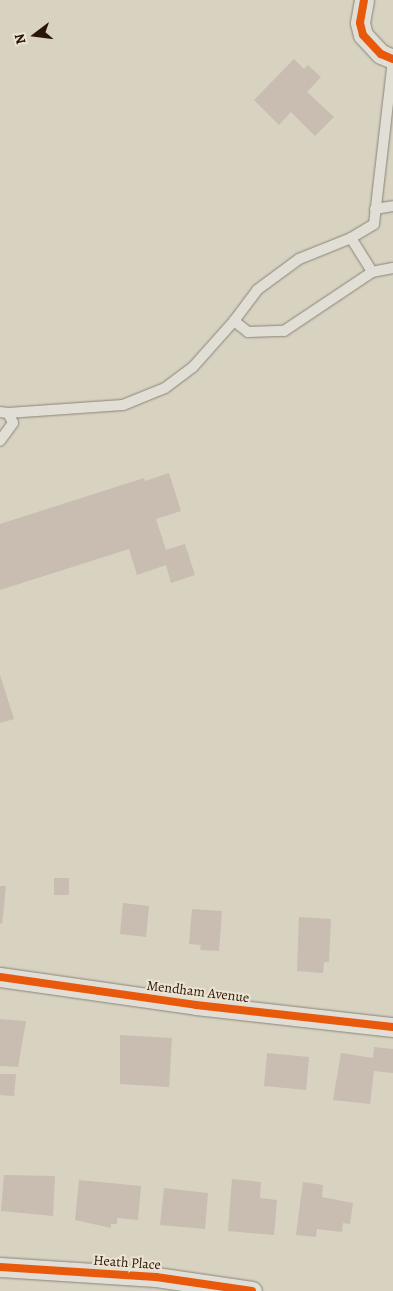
<!DOCTYPE html>
<html>
<head>
<meta charset="utf-8">
<style>
  body { margin:0 }
  #map { position:relative; width:393px; height:1291px; overflow:hidden; background:#d8d2c1; font-family:Alegreya,serif }
  div>[style] { position:absolute }
  [style*='--x'] { left:calc(var(--x)*1px); top:calc(var(--y)*1px); width:calc(var(--w)*1px); rotate:calc(var(--a)*1deg) }
  .building>* { inset:0; background:#c9bcb1 }
  .roads { filter:drop-shadow(0 0 1px #8b8479) drop-shadow(0 0 1px #8b8479) }
  .lane>* { height:10px; margin:-5px; padding:0 5px; transform-origin:5px; border-radius:5px; background:#e1ded6 }
  .street>* { height:19px; margin:-9.5px; padding:0 9.5px; transform-origin:9.5px; border-radius:9.5px; background:#e1ded6 }
  .cycleway>* { height:8px; margin:-4px; padding:0 4px; transform-origin:4px; border-radius:4px; background:#e8590c }
  span { translate:-50% -50%; white-space:nowrap; text-align:center; line-height:1.15; -webkit-text-stroke:4px #ece4d1; paint-order:stroke }
  .street-label { font-size:14px; color:#2a1606 }
  .north { position:absolute; left:10px; top:10px; width:50px; height:50px; -webkit-text-stroke:4px #ece4d1; paint-order:stroke; rotate:255deg; font-size:14px; font-weight:700; line-height:20px; text-align:center; color:#2a1606 }
  .north::after { content:''; display:block; margin:auto; width:18px; height:22px; background:#2a1606; clip-path:polygon(50% 0,100% 100%,50% 72%,0 100%) }
</style>
</head>
<body>
<div id="map">
  <div class="building">
    <i style="clip-path:polygon(294px 59px,304px 69px,308px 65px,321px 77px,307px 92px,334px 117px,315px 136px,291px 112px,279px 125px,254px 100px)"></i>
    <i style="clip-path:polygon(169px 473px,181px 511px,156px 519px,166px 550px,185px 544px,195px 575px,171px 583px,166px 565px,137px 575px,129px 549px,0 590px,0 524px,144px 478px,145px 481px)"></i>
    <i style="clip-path:polygon(0 675px,14px 719px,0 723px)"></i>
    <i style="clip-path:polygon(54px 878px,69px 878px,69px 895px,54px 895px)"></i>
    <i style="clip-path:polygon(0 886px,6px 886px,2px 924px,0 923px)"></i>
    <i style="clip-path:polygon(123px 903px,149px 906px,146px 937px,120px 934px)"></i>
    <i style="clip-path:polygon(192px 909px,222px 911px,219px 951px,200px 950px,201px 945px,189px 944px)"></i>
    <i style="clip-path:polygon(299px 917px,331px 919px,329px 962px,324px 962px,323px 973px,297px 971px)"></i>
    <i style="clip-path:polygon(0 1019px,26px 1021px,18px 1067px,0 1066px)"></i>
    <i style="clip-path:polygon(120px 1035px,172px 1038px,169px 1087px,120px 1084px)"></i>
    <i style="clip-path:polygon(374px 1047px,393px 1049px,393px 1073px,374px 1071px,370px 1104px,333px 1100px,341px 1053px,373px 1058px)"></i>
    <i style="clip-path:polygon(267px 1053px,309px 1057px,306px 1090px,264px 1086px)"></i>
    <i style="clip-path:polygon(0 1074px,16px 1074px,14px 1096px,0 1095px)"></i>
    <i style="clip-path:polygon(4px 1175px,55px 1176px,53px 1216px,1px 1211px)"></i>
    <i style="clip-path:polygon(232px 1179px,261px 1182px,260px 1198px,277px 1200px,274px 1235px,228px 1231px)"></i>
    <i style="clip-path:polygon(79px 1180px,141px 1186px,138px 1220px,117px 1218px,117px 1224px,111px 1224px,111px 1228px,75px 1220px)"></i>
    <i style="clip-path:polygon(303px 1182px,323px 1185px,322px 1197px,353px 1203px,350px 1224px,343px 1223px,342px 1232px,317px 1229px,316px 1237px,296px 1235px)"></i>
    <i style="clip-path:polygon(164px 1188px,208px 1193px,205px 1229px,160px 1225px)"></i>
  </div>
  <div class="roads">
    <div class="lane">
      <i style="--x:375;--y:209;--w:18;--a:-9"></i>
      <i style="--x:351;--y:238;--w:40;--a:58"></i>
      <i style="--x:234;--y:321;--w:18;--a:38"></i>
      <i style="--x:248;--y:332;--w:36;--a:-2"></i>
      <i style="--x:284;--y:331;--w:106;--a:-33.8"></i>
      <i style="--x:372;--y:272;--w:21;--a:-11"></i>
      <i style="--x:0;--y:412;--w:8;--a:7"></i>
      <i style="--x:8;--y:413;--w:11;--a:63"></i>
      <i style="--x:13;--y:423;--w:22;--a:126"></i>
      <i style="--x:8;--y:413;--w:115;--a:-4"></i>
      <i style="--x:123;--y:405;--w:45;--a:-22"></i>
      <i style="--x:165;--y:388;--w:35;--a:-37"></i>
      <i style="--x:193;--y:367;--w:62;--a:-48.3"></i>
      <i style="--x:234;--y:321;--w:39;--a:-53"></i>
      <i style="--x:257;--y:290;--w:52;--a:-36.4"></i>
      <i style="--x:299;--y:259;--w:56;--a:-22"></i>
      <i style="--x:351;--y:238;--w:27;--a:-31"></i>
      <i style="--x:374;--y:224;--w:164;--a:-83.4"></i>
    </div>
    <div class="street">
      <i style="--x:364;--y:0;--w:23;--a:100"></i>
      <i style="--x:360;--y:23;--w:12;--a:76"></i>
      <i style="--x:363;--y:35;--w:26;--a:47"></i>
      <i style="--x:381;--y:54;--w:13;--a:23"></i>
      <i style="--x:0;--y:977;--w:198;--a:8.1"></i>
      <i style="--x:196;--y:1005;--w:198;--a:6.4"></i>
      <i style="--x:0;--y:1267;--w:156;--a:3.7"></i>
      <i style="--x:156;--y:1277;--w:97;--a:8.3"></i>
    </div>
  </div>
  <div class="cycleway">
    <i style="--x:364;--y:0;--w:23;--a:100"></i>
    <i style="--x:360;--y:23;--w:12;--a:76"></i>
    <i style="--x:363;--y:35;--w:26;--a:47"></i>
    <i style="--x:381;--y:54;--w:13;--a:23"></i>
    <i style="--x:0;--y:977;--w:198;--a:8.1"></i>
    <i style="--x:196;--y:1005;--w:198;--a:6.4"></i>
    <i style="--x:0;--y:1267;--w:156;--a:3.7"></i>
    <i style="--x:156;--y:1277;--w:97;--a:8.3"></i>
  </div>
  <div class="street-label">
    <span style="left:198px;top:992px;rotate:7deg">Mendham Avenue</span>
    <span style="left:127px;top:1263px;rotate:4deg">Heath Place</span>
  </div>
  <div class="north">N</div>
</div>
</body>
</html>
